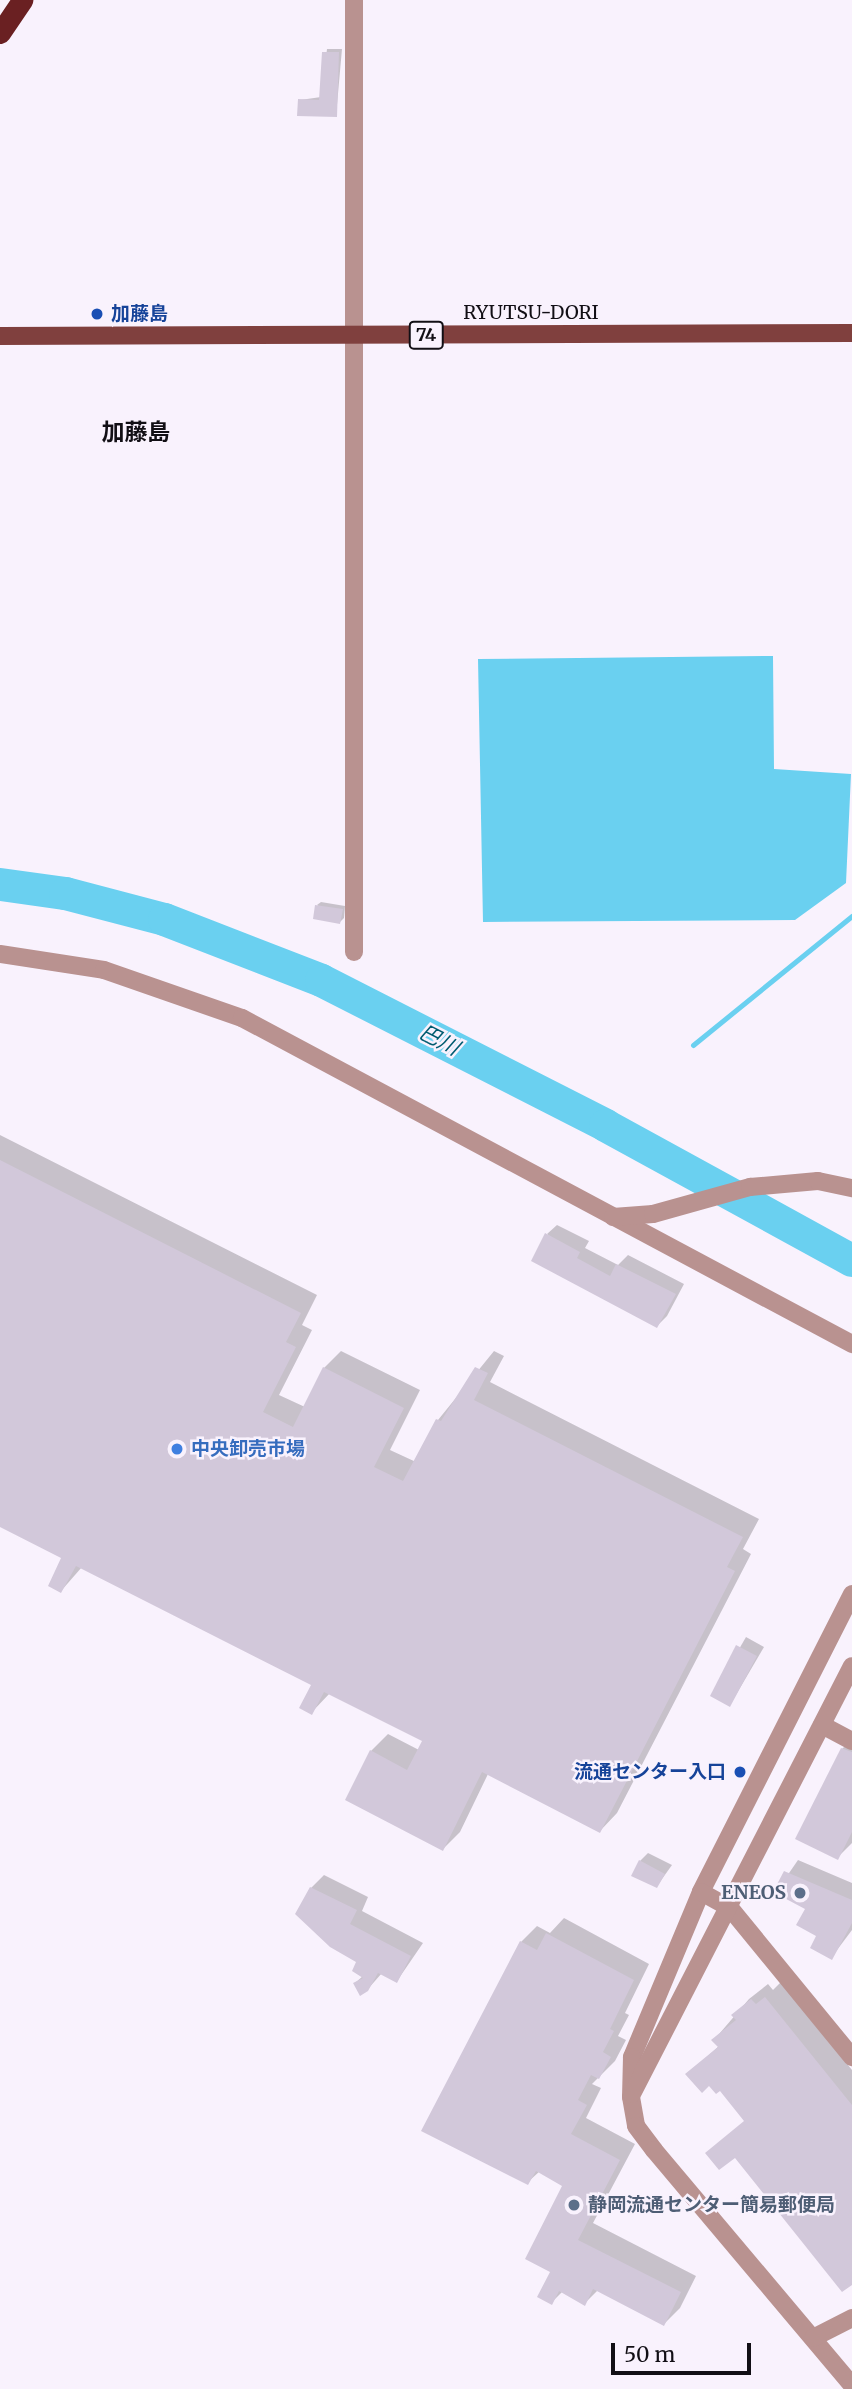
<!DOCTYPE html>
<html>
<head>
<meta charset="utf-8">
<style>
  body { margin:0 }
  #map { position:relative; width:852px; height:2389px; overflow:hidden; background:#f9f2fd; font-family:Merriweather,"Noto Sans JP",serif }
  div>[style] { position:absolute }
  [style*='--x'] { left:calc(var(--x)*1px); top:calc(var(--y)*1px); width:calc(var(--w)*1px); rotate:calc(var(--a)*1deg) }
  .water>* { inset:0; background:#6ad0f0 }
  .shadow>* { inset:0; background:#0003 }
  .stream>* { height:5px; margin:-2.5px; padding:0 2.5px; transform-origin:2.5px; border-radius:2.5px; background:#6ad0f0 }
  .river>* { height:33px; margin:-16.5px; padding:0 16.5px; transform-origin:16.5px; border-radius:16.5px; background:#6ad0f0 }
  .building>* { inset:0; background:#d2c8da }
  .minor>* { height:18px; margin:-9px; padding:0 9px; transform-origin:9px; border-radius:9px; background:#b99290 }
  .major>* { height:18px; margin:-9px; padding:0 9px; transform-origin:9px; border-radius:9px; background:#80403e }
  .highway>* { height:21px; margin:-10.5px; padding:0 10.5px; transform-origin:10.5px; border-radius:10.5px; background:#6a2022 }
  .dots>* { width:19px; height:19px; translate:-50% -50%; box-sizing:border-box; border:4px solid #f9f2fd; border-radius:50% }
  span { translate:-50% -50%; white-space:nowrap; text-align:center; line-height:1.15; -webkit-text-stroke:5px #f9f2fd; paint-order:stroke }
  .shield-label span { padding:2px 5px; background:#f9f2fd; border:2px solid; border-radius:5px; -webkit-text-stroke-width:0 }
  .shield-label { font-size:18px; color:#120f15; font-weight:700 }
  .street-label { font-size:19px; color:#120f15 }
  .transit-label { font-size:19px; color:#164399; font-weight:700 }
  .left { translate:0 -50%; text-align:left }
  .right { translate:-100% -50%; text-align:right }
  .shop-label { font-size:19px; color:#366cbe; font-weight:700 }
  .service-label { font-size:19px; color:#4e5e75; font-weight:700 }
  .water-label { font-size:21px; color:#005c71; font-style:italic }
  .quarter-label { font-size:23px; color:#120f15; font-weight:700 }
  .scale { position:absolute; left:611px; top:2343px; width:140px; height:32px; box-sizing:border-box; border:4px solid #120f15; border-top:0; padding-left:9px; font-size:21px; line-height:24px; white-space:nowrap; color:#120f15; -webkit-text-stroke:5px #f9f2fd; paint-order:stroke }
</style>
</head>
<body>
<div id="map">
  <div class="water">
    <i style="clip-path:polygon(773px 656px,774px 769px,851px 774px,846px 883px,795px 920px,483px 922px,478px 659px)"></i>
  </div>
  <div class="shadow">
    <i style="clip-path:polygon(327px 49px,342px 49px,336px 116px,300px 100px,321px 97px)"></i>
    <i style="clip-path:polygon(321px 902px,345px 906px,344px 918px,340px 922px,317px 905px)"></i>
    <i style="clip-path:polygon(0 1135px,317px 1295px,302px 1325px,312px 1330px,279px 1395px,305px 1407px,324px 1368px,341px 1351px,420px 1390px,390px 1450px,416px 1462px,438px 1420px,494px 1351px,504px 1356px,490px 1382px,759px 1519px,743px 1549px,751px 1554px,617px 1813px,600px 1831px,488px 1774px,460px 1832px,443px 1849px,371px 1751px,388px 1734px,419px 1750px,424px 1741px,330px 1693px,312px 1712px,313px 1684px,82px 1567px,61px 1591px,64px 1558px,0 1525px)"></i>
    <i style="clip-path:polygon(557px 1225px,589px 1241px,585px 1248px,618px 1265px,628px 1255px,684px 1284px,667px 1316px,657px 1326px,547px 1234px)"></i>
    <i style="clip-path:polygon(746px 1637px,764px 1647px,730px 1705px,712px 1696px)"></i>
    <i style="clip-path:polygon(852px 1739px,852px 1843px,837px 1858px,842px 1749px)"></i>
    <i style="clip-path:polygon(648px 1853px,672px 1865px,657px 1886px,640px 1861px)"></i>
    <i style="clip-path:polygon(798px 1860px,852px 1883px,852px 1930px,831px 1958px,807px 1908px,776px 1892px)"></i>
    <i style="clip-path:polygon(324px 1875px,368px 1897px,362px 1911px,423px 1943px,397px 1981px,382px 1973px,367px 1990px,355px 1983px,363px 1976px,359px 1961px,311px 1888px)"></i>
    <i style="clip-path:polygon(564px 1918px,649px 1964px,625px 2013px,629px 2015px,618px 2036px,626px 2040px,615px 2061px,592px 2084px,601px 2088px,586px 2118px,635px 2144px,593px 2223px,696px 2276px,680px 2308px,664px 2324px,598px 2290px,585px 2303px,563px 2291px,551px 2303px,565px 2185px,540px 2171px,528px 2182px,521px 1942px,537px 1926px,550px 1933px)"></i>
    <i style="clip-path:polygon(781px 1982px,852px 2070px,852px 2283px,735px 2155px,707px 2153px,752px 2117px,720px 2089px,688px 2074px,719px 2046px,714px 2040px,749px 1999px,768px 1984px,773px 1990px)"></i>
  </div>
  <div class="stream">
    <i style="--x:693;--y:1045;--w:205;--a:-39.1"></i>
  </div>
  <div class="river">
    <i style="--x:0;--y:884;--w:66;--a:7.9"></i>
    <i style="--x:65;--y:893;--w:102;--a:14.7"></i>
    <i style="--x:164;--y:919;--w:168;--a:21.2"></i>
    <i style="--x:321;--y:980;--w:319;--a:27"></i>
    <i style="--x:605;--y:1125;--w:281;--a:28.7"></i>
  </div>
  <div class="building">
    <i style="clip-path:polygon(322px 52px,339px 52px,337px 117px,297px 116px,298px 99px,319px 100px)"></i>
    <i style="clip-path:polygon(315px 905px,343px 909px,340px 924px,313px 919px)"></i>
    <i style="clip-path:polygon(0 1160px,301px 1313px,286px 1342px,296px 1347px,263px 1412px,293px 1427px,323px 1367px,404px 1408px,374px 1467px,403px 1481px,436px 1419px,441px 1421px,475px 1367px,488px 1373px,474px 1400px,743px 1537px,727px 1567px,735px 1571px,600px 1833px,482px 1772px,443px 1851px,345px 1800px,370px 1750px,407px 1770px,422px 1741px,324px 1692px,312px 1715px,299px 1708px,311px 1685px,76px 1566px,61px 1593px,48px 1586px,61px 1558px,0 1527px)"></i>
    <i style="clip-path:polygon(545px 1233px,580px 1252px,577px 1258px,610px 1276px,616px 1264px,676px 1294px,657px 1328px,531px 1261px)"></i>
    <i style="clip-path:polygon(736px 1645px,757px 1656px,730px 1707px,710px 1696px)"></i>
    <i style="clip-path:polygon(841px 1748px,852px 1752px,852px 1832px,838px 1860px,795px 1839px)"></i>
    <i style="clip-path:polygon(639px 1860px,665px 1874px,657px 1888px,631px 1876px)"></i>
    <i style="clip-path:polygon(784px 1871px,852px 1900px,852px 1923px,832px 1960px,810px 1948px,816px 1936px,796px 1925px,805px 1909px,773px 1892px)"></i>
    <i style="clip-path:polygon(310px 1887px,357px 1910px,350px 1924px,411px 1956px,397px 1983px,378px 1973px,368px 1991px,360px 1996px,353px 1983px,363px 1978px,352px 1971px,356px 1962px,330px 1947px,295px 1914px)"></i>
    <i style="clip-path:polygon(546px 1933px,634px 1980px,610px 2029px,614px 2031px,603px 2052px,611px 2057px,599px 2079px,591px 2075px,578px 2100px,587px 2105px,571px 2134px,620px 2160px,578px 2240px,681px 2292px,664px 2326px,593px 2289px,585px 2306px,559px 2291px,552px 2305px,537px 2297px,550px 2272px,525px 2259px,562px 2186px,536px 2171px,528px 2185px,421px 2131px,520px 1941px,537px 1950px)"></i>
    <i style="clip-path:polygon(765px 1997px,852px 2105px,852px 2285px,842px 2292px,735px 2158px,719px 2170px,705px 2153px,744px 2121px,720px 2091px,716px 2094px,709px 2086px,702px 2093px,685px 2074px,718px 2047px,711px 2040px,736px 2020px,731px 2015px,751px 1999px,756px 2004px)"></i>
  </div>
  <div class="minor">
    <i style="--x:354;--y:952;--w:952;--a:-90"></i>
    <i style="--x:0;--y:954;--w:105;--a:8.7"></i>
    <i style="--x:104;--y:970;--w:146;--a:19.2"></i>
    <i style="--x:242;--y:1018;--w:692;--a:28.12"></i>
    <i style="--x:613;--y:1217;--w:40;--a:-4.3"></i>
    <i style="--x:653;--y:1214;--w:101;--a:-15.6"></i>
    <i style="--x:750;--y:1187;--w:68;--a:-5"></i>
    <i style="--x:818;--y:1181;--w:35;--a:12"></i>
    <i style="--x:852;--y:1594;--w:334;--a:116.9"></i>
    <i style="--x:701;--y:1892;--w:179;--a:112.7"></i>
    <i style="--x:632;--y:2057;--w:40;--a:91.4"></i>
    <i style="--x:631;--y:2097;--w:29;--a:80"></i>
    <i style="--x:636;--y:2126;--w:30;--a:53"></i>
    <i style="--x:654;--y:2150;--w:307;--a:49.9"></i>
    <i style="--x:822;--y:1725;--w:34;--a:28"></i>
    <i style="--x:701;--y:1892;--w:33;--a:29"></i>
    <i style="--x:730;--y:1908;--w:193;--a:50.7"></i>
    <i style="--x:632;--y:2094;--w:481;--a:-62.8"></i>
    <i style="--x:813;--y:2338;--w:44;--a:-27.1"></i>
  </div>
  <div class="major">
    <i style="--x:0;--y:336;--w:852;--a:-0.2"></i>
  </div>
  <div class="highway">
    <i style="--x:0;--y:33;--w:40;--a:-56"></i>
  </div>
  <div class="dots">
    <i style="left:97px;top:314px;background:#1a4fb4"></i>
    <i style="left:177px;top:1449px;background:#3f7fe0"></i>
    <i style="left:740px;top:1772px;background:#1a4fb4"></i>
    <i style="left:800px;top:1893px;background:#5c6f8a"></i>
    <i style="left:574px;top:2205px;background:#5c6f8a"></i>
  </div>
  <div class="shield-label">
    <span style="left:426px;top:335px">74</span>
  </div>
  <div class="street-label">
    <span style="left:531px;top:313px">RYUTSU-DORI</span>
  </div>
  <div class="transit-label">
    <span class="left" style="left:111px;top:314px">加藤島</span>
    <span class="right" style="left:726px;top:1772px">流通センター入口</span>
  </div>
  <div class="shop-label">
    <span class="left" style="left:191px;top:1449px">中央卸売市場</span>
  </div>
  <div class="service-label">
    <span class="right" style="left:786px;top:1893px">ENEOS</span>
    <span class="left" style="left:588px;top:2205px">静岡流通センター簡易郵便局</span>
  </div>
  <div class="water-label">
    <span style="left:439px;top:1040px;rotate:27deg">巴川</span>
  </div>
  <div class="quarter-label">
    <span style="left:136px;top:432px">加藤島</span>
  </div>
  <div class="scale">50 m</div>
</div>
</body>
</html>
